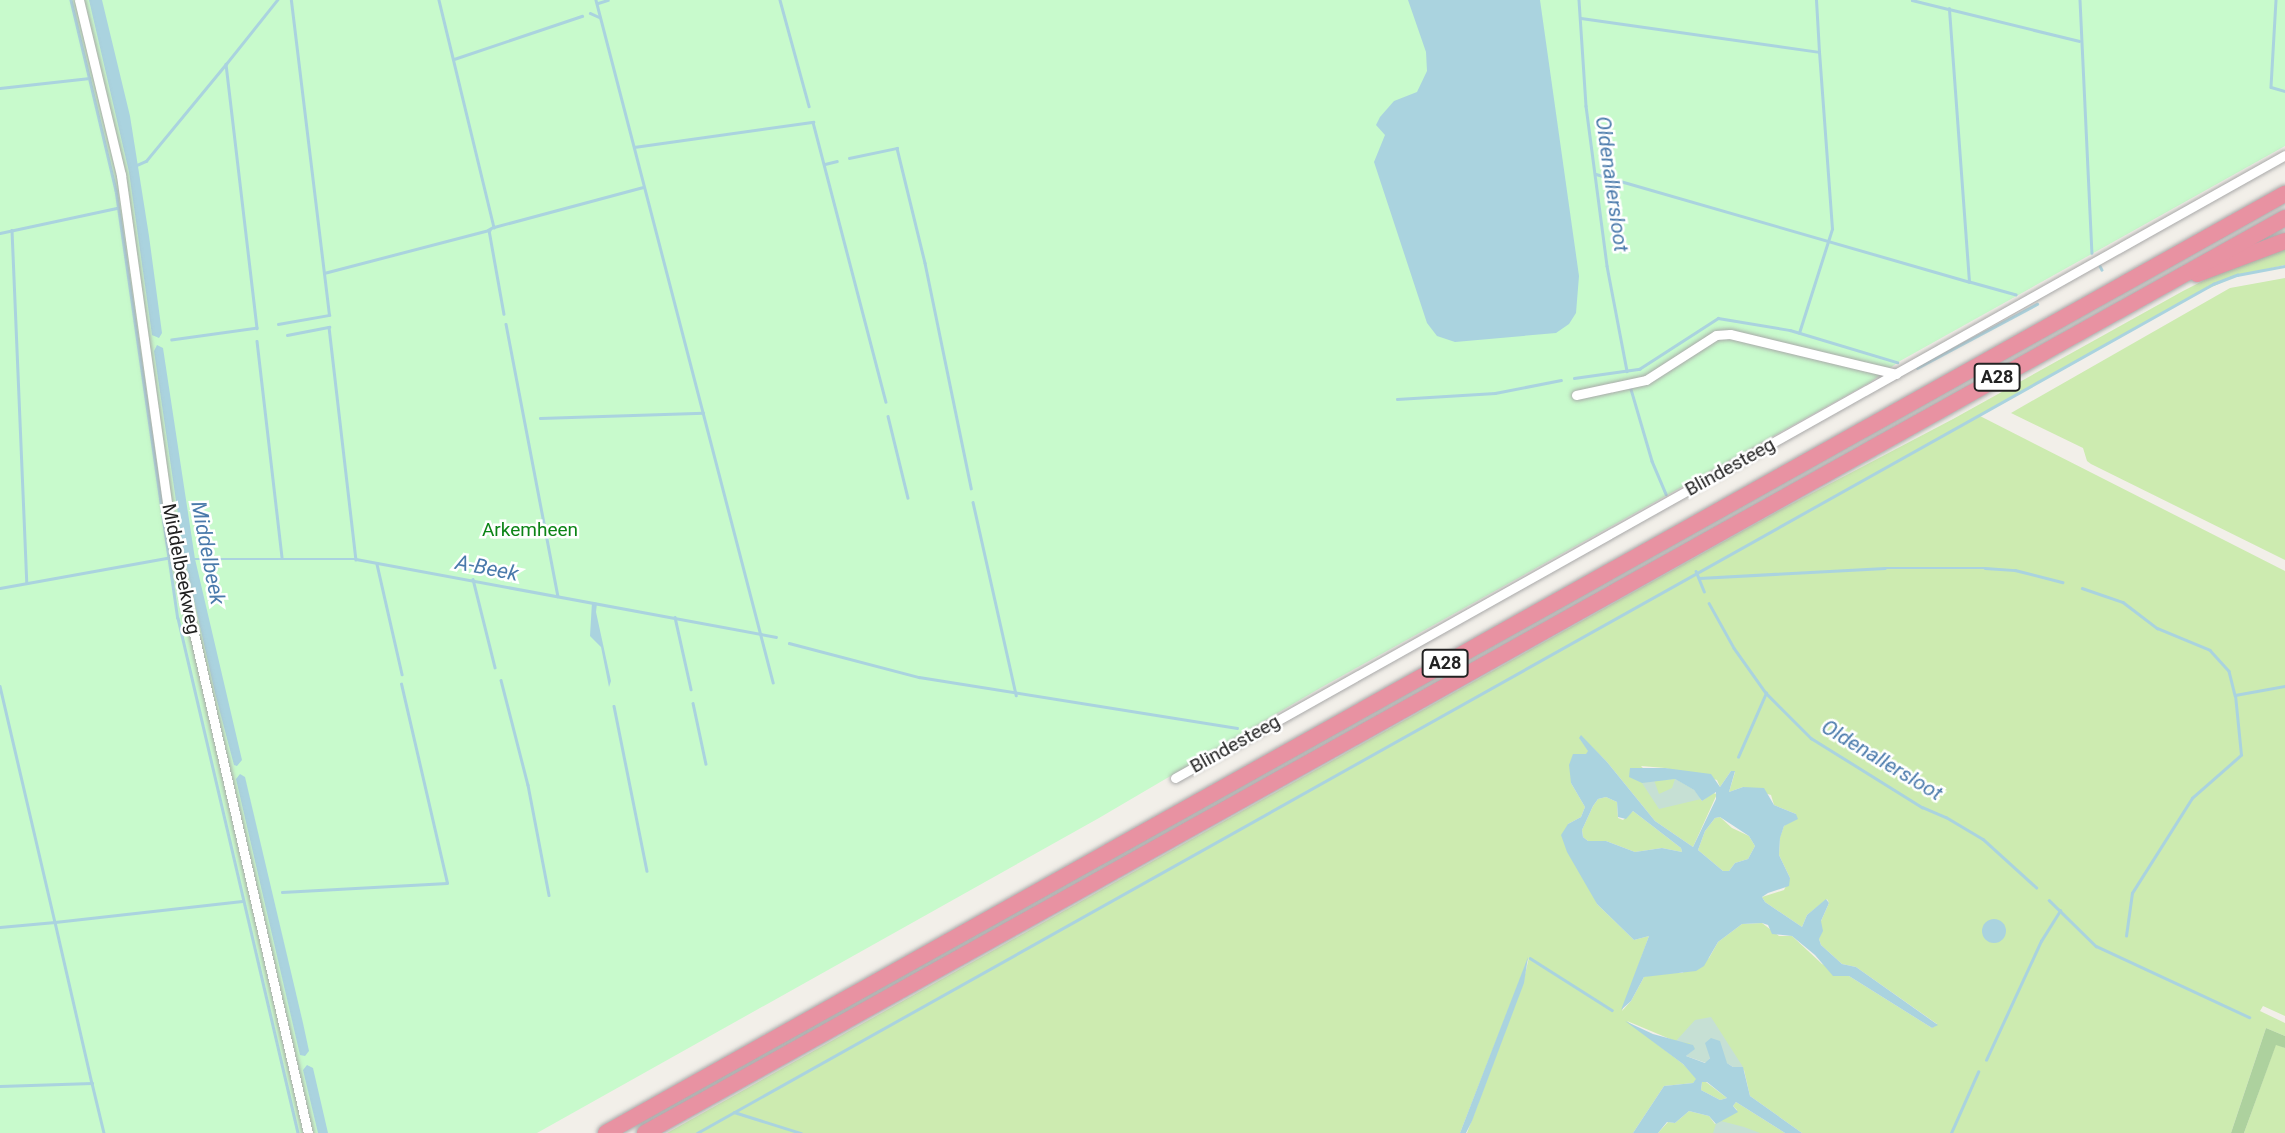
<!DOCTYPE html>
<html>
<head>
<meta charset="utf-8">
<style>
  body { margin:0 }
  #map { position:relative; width:2285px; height:1133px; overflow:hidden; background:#f2efe9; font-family:Roboto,sans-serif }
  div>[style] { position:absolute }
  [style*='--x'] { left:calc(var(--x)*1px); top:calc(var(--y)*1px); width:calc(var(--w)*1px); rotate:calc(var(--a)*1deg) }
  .grass>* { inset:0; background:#cdebb0 }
  .forest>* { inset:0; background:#add19e }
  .wetland>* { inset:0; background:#c6e0d4 }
  .park>* { inset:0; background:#c8facc }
  .water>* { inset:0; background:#aad3df }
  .round { border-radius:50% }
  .stream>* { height:2.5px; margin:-1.25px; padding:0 1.25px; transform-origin:1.25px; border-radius:1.25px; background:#aad3df }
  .roads { filter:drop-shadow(0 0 2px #a9a9a9) drop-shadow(0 0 2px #a9a9a9) }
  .minor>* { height:9px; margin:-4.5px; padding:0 4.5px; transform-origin:4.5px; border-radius:4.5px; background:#fff }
  .motorway>* { height:16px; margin:-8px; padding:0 8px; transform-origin:8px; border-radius:8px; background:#e892a2 }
  span { translate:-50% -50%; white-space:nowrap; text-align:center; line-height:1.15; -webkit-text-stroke:5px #fff; paint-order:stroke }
  .shield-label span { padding:2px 5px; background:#fff; border:2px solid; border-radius:5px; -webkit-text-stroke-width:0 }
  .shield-label { font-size:18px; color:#222; font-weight:700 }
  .street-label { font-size:19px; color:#222 }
  .park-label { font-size:19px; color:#0c8416 }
  .water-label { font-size:21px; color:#4a7aab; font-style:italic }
</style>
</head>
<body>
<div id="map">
  <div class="grass">
    <i style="clip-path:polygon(evenodd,2285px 246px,2285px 265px,2236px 276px,2201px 292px,1980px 416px,2285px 571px,2285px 1016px,2263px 1006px,2260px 1011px,2285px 1023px,2285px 1036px,2266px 1028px,2231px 1133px,1802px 1133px,1750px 1096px,1744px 1070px,1627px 1021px,1683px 1064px,1697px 1079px,1693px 1083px,1664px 1086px,1633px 1133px,1467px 1133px,1523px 983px,1529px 957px,1460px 1133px,667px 1133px,1780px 510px,1953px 419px,2183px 291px,2238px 263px,2285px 246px,1581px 736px,1607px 762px,1655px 821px,1693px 847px,1717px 794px,1713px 793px,1702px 801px,1694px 790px,1675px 779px,1654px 780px,1641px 766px,1665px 768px,1717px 780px,1720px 787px,1731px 771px,1735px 772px,1729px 792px,1743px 787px,1771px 795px,1774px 805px,1796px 814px,1784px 826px,1780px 837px,1779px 855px,1790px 878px,1784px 890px,1762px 897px,1765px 902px,1802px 927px,1807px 915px,1827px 899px,1829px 903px,1821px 921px,1819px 939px,1821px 945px,1842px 964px,1856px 967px,1937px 1024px,1932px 1028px,1849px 976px,1822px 964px,1792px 936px,1779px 936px,1762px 923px,1742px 924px,1718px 942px,1709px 958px,1682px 973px,1657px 973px,1644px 977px,1631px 1001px,1622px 1011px,1649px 936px,1634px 940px,1597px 904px,1568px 824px,1581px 817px,1585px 807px,1571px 783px,1589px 751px,1580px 739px,1581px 736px)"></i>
    <i style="clip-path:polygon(2285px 278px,2285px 560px,2091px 464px,2087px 461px,2083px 448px,2011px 413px,2230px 288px)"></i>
    <i style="clip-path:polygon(1606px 797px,1617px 802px,1618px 818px,1623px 820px,1633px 811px,1681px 848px,1682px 852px,1662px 848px,1635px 852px,1606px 841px,1588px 841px,1583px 837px,1582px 830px,1593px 806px,1598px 799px)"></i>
    <i style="clip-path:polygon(1720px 817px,1732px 828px,1749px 836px,1755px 846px,1748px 859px,1735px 863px,1729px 871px,1723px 871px,1698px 850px,1705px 831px,1715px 818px)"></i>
    <i style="clip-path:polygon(2276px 1044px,2285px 1048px,2285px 1133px,2244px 1133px)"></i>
    <i style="clip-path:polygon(1702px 1082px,1706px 1082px,1727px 1098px,1720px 1100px,1701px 1090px)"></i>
    <i style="clip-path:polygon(1736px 1102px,1785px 1133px,1658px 1133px,1668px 1122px,1675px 1123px,1689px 1111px,1709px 1116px,1715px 1124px,1737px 1110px,1733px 1106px)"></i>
  </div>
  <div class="forest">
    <i style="clip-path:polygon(2266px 1028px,2285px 1036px,2285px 1048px,2276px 1045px,2244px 1133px,2231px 1133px)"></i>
  </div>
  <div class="wetland">
    <i style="clip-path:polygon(1675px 779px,1694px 790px,1701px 799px,1659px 809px,1642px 783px,1654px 780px,1659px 794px,1672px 788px)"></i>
    <i style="clip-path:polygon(1711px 1017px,1743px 1067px,1733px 1067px,1727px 1063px,1719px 1046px,1706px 1063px,1686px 1056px,1695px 1048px,1689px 1043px,1675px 1042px,1695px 1020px)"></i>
    <i style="clip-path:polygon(1721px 1121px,1744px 1127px,1760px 1133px,1713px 1133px,1716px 1124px)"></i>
  </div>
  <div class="park">
    <i style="clip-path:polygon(0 0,2285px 0,2285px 146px,1900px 361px,1869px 383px,1322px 687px,1099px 818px,537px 1133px,0 1133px)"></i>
  </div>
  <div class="water">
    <i style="clip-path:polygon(89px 0,102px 0,130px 116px,149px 236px,162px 333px,159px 338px,152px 335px,129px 172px)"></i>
    <i style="clip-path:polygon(1408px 0,1540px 0,1579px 276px,1576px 313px,1569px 324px,1556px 333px,1455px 342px,1437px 336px,1427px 323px,1374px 162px,1385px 135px,1376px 125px,1380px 117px,1394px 101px,1417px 92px,1427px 71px,1426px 52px)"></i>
    <i style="clip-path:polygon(157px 345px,163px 348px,195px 559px,242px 760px,237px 766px,234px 765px,215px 693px,184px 555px,154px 351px)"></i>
    <i style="clip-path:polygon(592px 602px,597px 603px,596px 612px,611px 681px,609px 687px,601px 647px,590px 636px)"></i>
    <i style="clip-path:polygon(evenodd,1581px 735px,1607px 762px,1655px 821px,1693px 847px,1716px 799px,1716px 792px,1702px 801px,1694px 790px,1675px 779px,1642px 783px,1629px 777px,1630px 768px,1665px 768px,1711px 774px,1720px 787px,1731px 771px,1735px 771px,1729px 792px,1743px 787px,1764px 788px,1774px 805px,1796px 814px,1798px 819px,1784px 826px,1780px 838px,1779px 855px,1790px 878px,1789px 886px,1768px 893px,1762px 897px,1765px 902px,1802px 927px,1807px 915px,1826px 899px,1829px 903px,1821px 921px,1823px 931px,1819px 939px,1821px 945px,1842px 964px,1856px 967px,1938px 1025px,1932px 1028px,1849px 976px,1833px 976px,1815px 955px,1792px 936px,1772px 934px,1768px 925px,1762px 923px,1742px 924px,1718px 942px,1704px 966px,1696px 971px,1644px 977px,1631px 1001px,1621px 1010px,1649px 936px,1634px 940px,1597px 904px,1567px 852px,1561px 835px,1568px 824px,1581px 817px,1585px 807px,1571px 783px,1569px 765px,1573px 754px,1586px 754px,1588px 751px,1579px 738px,1581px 735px,1606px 797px,1617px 802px,1618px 817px,1626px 819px,1633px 811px,1681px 848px,1682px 852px,1662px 848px,1635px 852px,1606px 841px,1588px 841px,1583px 837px,1582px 830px,1593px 806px,1598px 799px,1606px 797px,1581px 735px,1720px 817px,1749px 836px,1755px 846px,1748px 859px,1735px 863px,1729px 871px,1723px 871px,1698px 850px,1705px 831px,1715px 818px,1720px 817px)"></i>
    <i style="clip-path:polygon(240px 774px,245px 777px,303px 1023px,309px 1051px,305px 1056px,300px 1055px,236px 779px)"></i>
    <i class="round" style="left:1982px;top:919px;width:24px;height:24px"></i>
    <i style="clip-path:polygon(1528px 957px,1524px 983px,1472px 1121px,1466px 1133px,1460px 1133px)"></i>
    <i style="clip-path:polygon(evenodd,1625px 1021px,1653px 1034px,1693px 1045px,1695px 1049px,1686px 1056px,1705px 1063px,1710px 1058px,1705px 1043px,1711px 1038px,1720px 1041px,1727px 1063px,1733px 1067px,1743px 1067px,1750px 1096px,1802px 1133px,1785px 1133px,1736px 1102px,1733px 1106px,1738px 1112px,1716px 1124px,1709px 1116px,1689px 1111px,1675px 1123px,1667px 1122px,1658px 1133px,1633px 1133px,1664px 1086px,1693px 1083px,1696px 1079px,1683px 1064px,1625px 1021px,1702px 1082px,1707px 1082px,1727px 1098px,1720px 1100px,1701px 1090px,1702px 1082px)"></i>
    <i style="clip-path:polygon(307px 1065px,313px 1068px,328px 1133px,318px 1133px,303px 1070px)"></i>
  </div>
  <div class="stream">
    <i style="--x:71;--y:0;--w:195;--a:76.7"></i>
    <i style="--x:116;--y:190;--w:432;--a:81.8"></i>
    <i style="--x:178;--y:618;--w:529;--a:76.88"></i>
    <i style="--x:439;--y:0;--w:234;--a:76.4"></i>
    <i style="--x:494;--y:227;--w:6;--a:149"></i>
    <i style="--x:489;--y:230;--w:85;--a:79.9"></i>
    <i style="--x:596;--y:0;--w:705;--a:75.45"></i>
    <i style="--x:780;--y:0;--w:110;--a:74.7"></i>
    <i style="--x:1579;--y:0;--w:106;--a:86.2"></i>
    <i style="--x:1586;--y:106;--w:161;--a:82.5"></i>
    <i style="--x:1607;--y:266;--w:107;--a:79.2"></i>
    <i style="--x:1912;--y:0;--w:38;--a:14"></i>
    <i style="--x:2080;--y:0;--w:253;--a:87.3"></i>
    <i style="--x:2276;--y:0;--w:87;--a:93.3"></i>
    <i style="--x:2271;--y:87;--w:15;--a:16"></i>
    <i style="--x:598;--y:3;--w:10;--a:-17"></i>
    <i style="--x:590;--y:13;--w:10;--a:24"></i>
    <i style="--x:1581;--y:18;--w:240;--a:8.1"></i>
    <i style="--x:1819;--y:52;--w:52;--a:-93.3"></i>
    <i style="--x:454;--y:59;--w:135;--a:-18.6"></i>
    <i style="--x:226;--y:64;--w:82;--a:-51.4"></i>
    <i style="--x:0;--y:88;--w:90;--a:-6.4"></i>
    <i style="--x:634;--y:147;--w:181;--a:-8"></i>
    <i style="--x:813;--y:122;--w:289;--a:75.4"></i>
    <i style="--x:849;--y:158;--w:49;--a:-11.8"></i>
    <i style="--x:897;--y:148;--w:118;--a:76.3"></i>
    <i style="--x:925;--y:263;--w:230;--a:78.4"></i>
    <i style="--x:825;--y:164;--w:12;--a:-14"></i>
    <i style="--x:137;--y:165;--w:10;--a:-24"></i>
    <i style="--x:146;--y:161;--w:126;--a:-50.5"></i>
    <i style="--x:226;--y:64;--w:266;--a:83.3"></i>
    <i style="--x:257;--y:328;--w:86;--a:172"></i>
    <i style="--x:1596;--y:174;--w:388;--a:16.1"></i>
    <i style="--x:494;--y:227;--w:154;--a:-15"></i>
    <i style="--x:12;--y:230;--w:353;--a:87.6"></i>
    <i style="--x:0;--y:233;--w:120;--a:-12.1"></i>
    <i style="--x:2100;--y:266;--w:4;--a:63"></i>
    <i style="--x:324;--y:273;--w:171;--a:-14.6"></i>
    <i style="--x:2016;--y:295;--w:49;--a:-164.5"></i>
    <i style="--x:1969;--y:282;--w:274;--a:-94.2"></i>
    <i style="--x:1949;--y:9;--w:134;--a:13.8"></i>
    <i style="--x:278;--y:324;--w:52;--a:-10"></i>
    <i style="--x:329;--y:315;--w:317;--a:-96.9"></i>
    <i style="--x:506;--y:324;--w:277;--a:79.2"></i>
    <i style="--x:1799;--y:333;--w:109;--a:-72.4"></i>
    <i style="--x:1832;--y:229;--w:177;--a:-94.2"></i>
    <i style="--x:287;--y:335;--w:43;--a:-10.8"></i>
    <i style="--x:329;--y:327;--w:234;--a:83.4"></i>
    <i style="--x:257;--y:341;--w:217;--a:83.4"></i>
    <i style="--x:1917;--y:368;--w:136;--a:-28.1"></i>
    <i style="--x:1574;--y:378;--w:66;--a:-7.9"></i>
    <i style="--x:1639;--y:369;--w:94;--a:-32.8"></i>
    <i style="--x:1718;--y:318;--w:73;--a:9.5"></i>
    <i style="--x:1790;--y:330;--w:112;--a:16.7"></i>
    <i style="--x:1631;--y:389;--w:75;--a:73.7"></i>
    <i style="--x:1652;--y:461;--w:36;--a:67"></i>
    <i style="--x:1397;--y:399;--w:98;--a:-3.5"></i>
    <i style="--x:1495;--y:393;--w:67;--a:-11.1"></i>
    <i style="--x:888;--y:416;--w:84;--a:76.3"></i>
    <i style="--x:540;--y:418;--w:163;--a:-1.8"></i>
    <i style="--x:973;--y:502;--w:198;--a:77.4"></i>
    <i style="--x:194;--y:559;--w:162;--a:0"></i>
    <i style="--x:356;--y:559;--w:427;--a:10.5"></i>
    <i style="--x:377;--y:564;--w:113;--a:77.2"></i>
    <i style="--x:1696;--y:571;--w:22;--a:68"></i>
    <i style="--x:1699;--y:578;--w:186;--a:-3.1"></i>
    <i style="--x:1885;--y:568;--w:100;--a:0"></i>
    <i style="--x:1985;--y:568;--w:30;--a:4"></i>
    <i style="--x:2015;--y:570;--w:49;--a:14.3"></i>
    <i style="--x:473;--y:579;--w:91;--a:76"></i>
    <i style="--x:0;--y:588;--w:170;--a:-10.2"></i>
    <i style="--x:2082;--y:588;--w:43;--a:18.9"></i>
    <i style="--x:2123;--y:602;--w:43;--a:37.4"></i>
    <i style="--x:2157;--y:628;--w:57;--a:22.5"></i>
    <i style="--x:2210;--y:650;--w:28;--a:48"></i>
    <i style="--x:2229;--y:671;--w:25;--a:76"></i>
    <i style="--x:1709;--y:603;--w:51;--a:60.9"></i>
    <i style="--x:1734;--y:648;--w:55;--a:54.6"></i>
    <i style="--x:1766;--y:693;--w:64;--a:45"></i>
    <i style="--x:1811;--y:738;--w:131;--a:31.9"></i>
    <i style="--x:1922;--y:807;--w:26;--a:23"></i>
    <i style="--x:1946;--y:817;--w:43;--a:30.7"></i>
    <i style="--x:1983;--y:839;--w:72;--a:42.2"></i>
    <i style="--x:675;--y:617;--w:74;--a:77.5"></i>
    <i style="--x:789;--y:643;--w:134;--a:14.7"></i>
    <i style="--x:919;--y:677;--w:322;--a:9.1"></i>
    <i style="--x:501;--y:680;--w:108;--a:75.6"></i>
    <i style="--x:528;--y:785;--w:112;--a:79.2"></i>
    <i style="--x:0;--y:686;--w:242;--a:76.9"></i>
    <i style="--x:55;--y:922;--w:188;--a:-6.4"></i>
    <i style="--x:693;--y:703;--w:62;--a:78"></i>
    <i style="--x:614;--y:706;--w:168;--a:78.7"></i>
    <i style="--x:1738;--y:757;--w:70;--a:-66.4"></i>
    <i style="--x:282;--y:892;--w:165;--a:-3.1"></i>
    <i style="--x:447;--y:883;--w:204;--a:-103"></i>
    <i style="--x:2049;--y:900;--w:66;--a:44.4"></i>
    <i style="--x:2096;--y:946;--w:169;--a:24.9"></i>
    <i style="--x:0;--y:927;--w:55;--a:-5.2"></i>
    <i style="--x:55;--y:922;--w:165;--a:77.1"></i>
    <i style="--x:2126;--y:936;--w:43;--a:-82.1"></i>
    <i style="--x:2132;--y:893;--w:112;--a:-57.7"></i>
    <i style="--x:2192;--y:798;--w:65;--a:-41.3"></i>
    <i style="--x:2241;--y:755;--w:60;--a:-95.7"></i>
    <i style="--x:2235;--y:695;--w:51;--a:-10.2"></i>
    <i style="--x:1530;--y:958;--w:97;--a:32.4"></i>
    <i style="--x:1986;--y:1060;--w:131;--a:-65.2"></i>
    <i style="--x:2041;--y:941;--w:36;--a:-58"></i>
    <i style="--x:0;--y:1086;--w:92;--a:-1.9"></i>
    <i style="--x:92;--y:1083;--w:51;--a:76.5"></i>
    <i style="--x:734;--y:1112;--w:70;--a:17.4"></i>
    <i style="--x:697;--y:1133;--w:1738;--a:-29.25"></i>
    <i style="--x:2213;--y:284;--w:26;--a:-21"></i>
    <i style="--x:2237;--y:275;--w:49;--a:-10.6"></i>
    <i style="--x:1951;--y:1133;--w:67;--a:-66.1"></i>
  </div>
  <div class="roads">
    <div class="minor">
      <i style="--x:79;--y:0;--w:180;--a:76.5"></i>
      <i style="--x:121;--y:175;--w:366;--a:82"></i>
      <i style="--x:172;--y:537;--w:611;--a:77.15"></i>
      <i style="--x:1576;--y:395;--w:72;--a:-12.1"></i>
      <i style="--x:1646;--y:380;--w:83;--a:-32.7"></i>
      <i style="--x:1716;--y:335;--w:14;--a:-4"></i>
      <i style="--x:1730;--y:334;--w:171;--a:13.5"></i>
      <i style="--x:1175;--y:778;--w:1273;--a:-29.3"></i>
    </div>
    <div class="motorway">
      <i style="--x:2197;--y:274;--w:94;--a:-20.6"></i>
      <i style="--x:606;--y:1133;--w:1924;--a:-29.22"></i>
      <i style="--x:645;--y:1133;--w:1878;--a:-29.16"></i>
    </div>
  </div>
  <div class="shield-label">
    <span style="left:1997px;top:377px">A28</span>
    <span style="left:1445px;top:663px">A28</span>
  </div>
  <div class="street-label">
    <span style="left:1730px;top:467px;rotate:-29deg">Blindesteeg</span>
    <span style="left:181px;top:569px;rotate:79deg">Middelbeekweg</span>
    <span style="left:1235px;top:744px;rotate:-29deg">Blindesteeg</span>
  </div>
  <div class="park-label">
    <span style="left:530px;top:530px">Arkemheen</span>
  </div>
  <div class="water-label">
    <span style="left:1612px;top:184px;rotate:82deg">Oldenallersloot</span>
    <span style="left:208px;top:553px;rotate:79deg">Middelbeek</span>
    <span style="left:487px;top:568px;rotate:11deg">A-Beek</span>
    <span style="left:1882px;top:760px;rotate:31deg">Oldenallersloot</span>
  </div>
</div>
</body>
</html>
